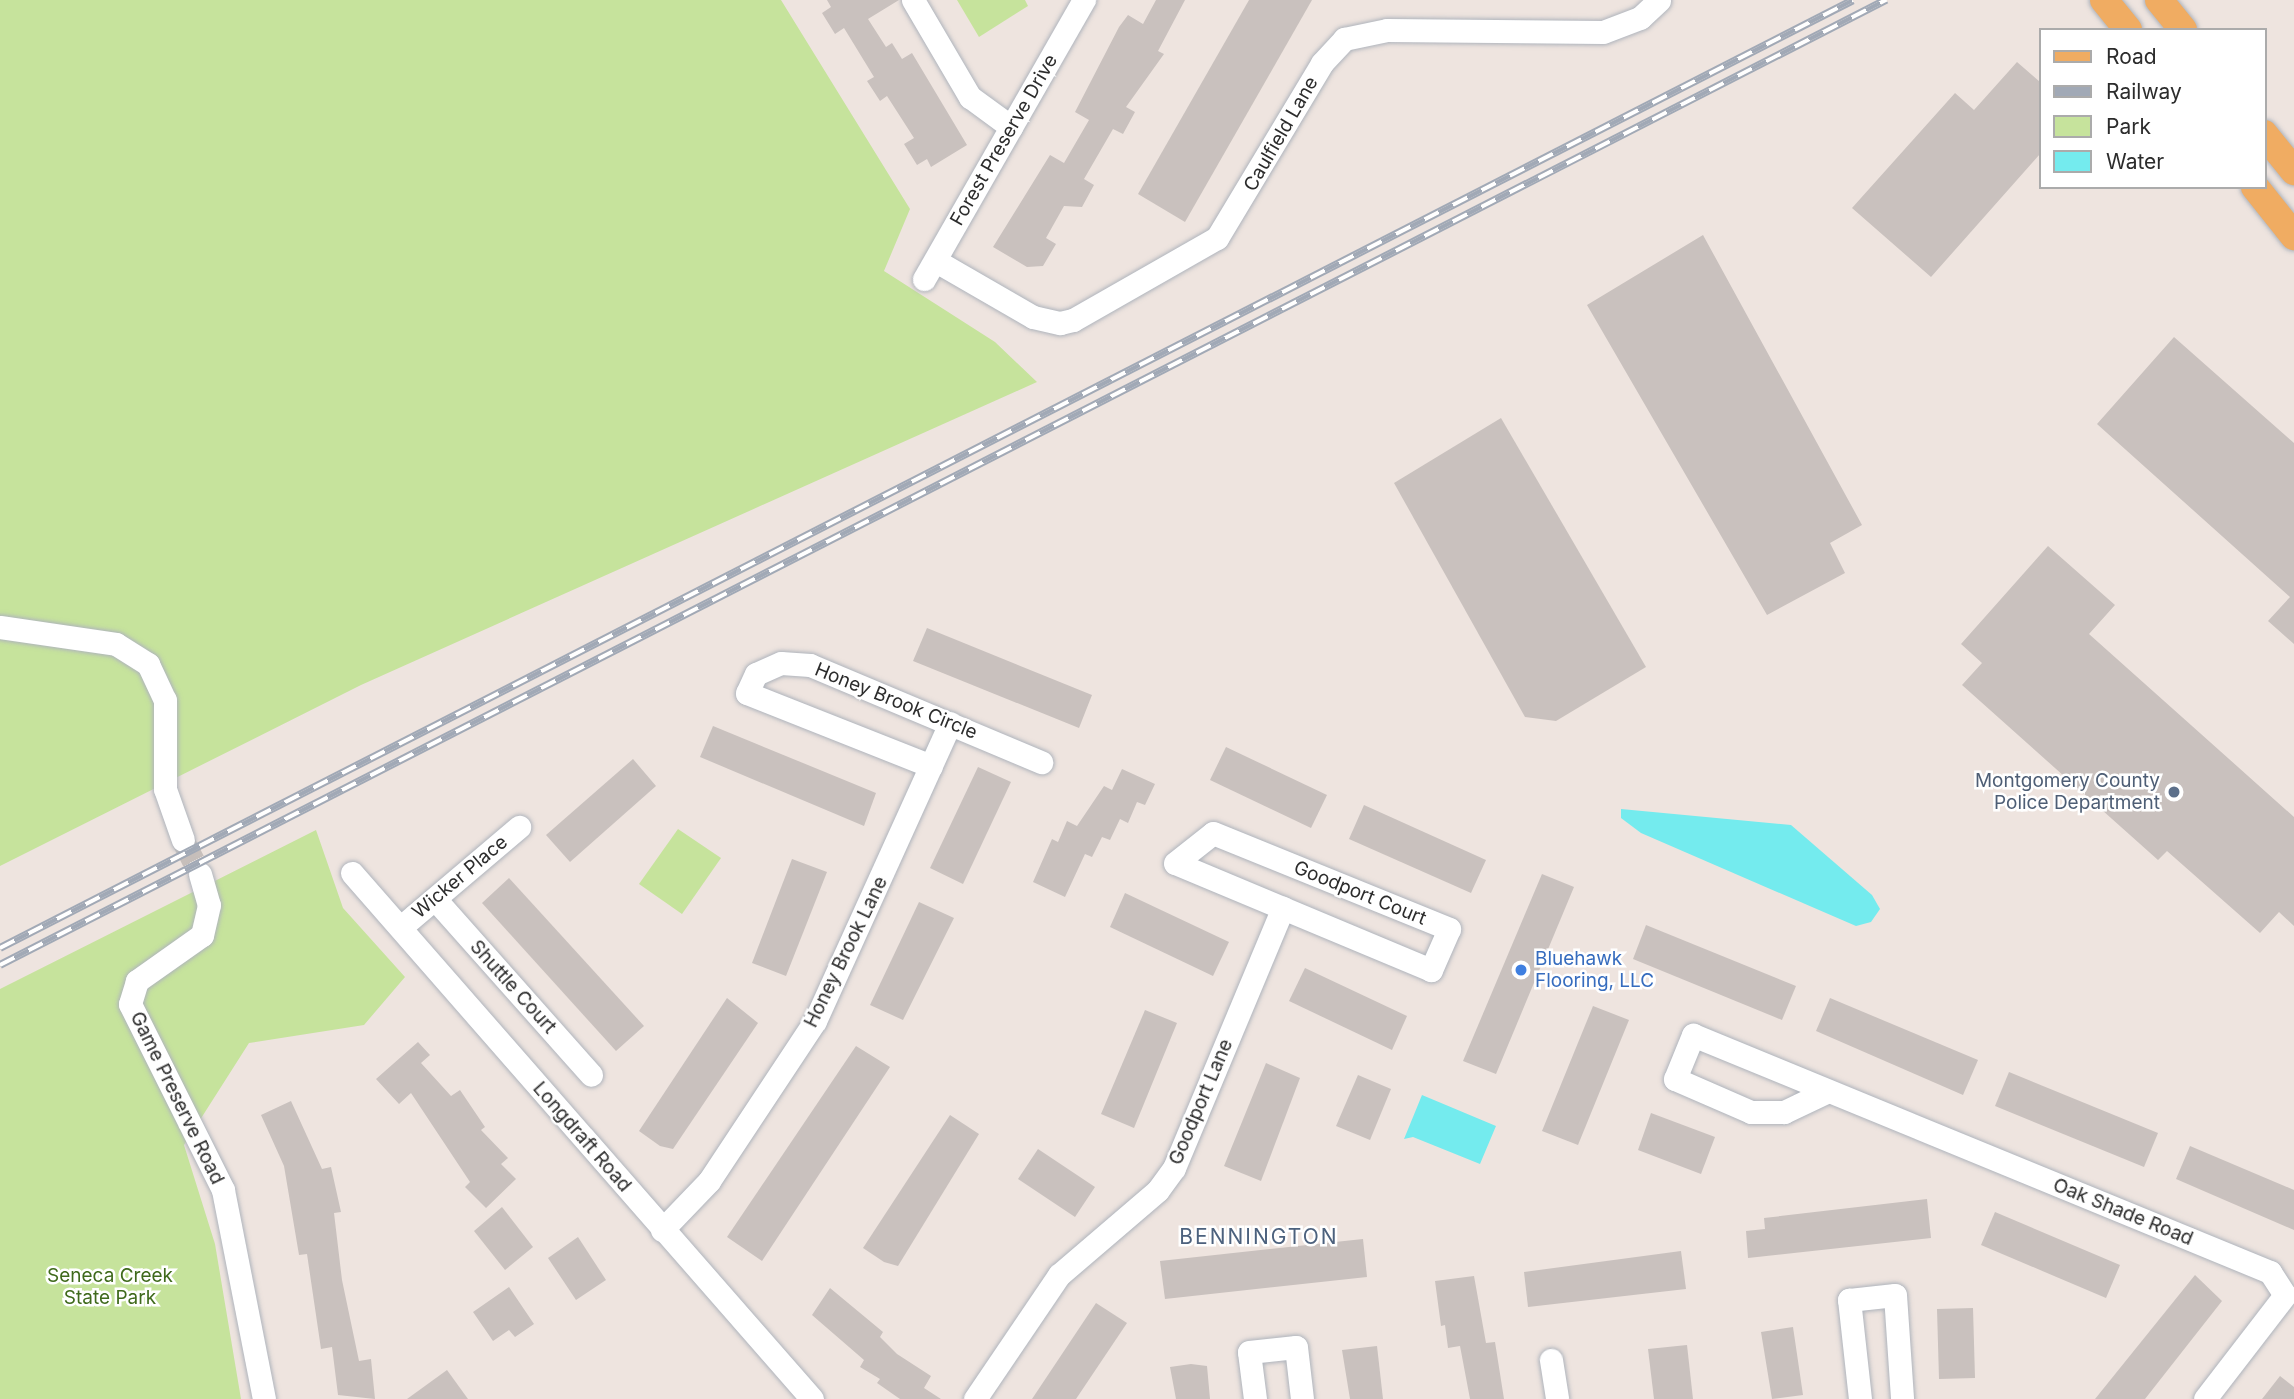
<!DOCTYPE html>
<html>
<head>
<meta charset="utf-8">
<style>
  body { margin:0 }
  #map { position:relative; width:2294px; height:1399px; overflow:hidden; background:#eee4df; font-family:Inter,sans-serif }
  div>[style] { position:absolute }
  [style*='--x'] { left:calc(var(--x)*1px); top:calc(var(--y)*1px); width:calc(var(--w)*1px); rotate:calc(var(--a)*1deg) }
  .green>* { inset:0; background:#c6e39c }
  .water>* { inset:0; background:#74ebee }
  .building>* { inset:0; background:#c9c1be }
  .minor-tunnel>* { height:23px; margin-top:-11.5px; transform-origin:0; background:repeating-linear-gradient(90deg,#c7bfbb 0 23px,transparent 0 34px) }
  .roads { filter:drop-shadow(0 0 2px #afb4bc) drop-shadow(0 0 2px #afb4bc) }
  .minor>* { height:23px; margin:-11.5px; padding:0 11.5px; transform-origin:11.5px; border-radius:11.5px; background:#fff }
  .major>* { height:28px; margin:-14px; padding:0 14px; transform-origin:14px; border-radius:14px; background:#f0ac62 }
  .rail>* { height:8px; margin-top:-4px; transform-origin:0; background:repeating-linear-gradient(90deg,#fff 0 16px,#a1a9b6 0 32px); box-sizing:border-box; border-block:2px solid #a1a9b6 }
  .dots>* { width:19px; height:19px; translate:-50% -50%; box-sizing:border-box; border:4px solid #fff; border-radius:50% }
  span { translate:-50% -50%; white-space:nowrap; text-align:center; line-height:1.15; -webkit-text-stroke:5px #fff; paint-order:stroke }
  .street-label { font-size:19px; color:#2c2c2c }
  .service-label { font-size:19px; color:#4e5e75 }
  .right { translate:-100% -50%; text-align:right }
  .shop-label { font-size:19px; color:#366cbe }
  .left { translate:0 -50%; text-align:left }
  .park-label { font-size:19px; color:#3f6a1c }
  .neighbourhood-label { font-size:21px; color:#4c617d; letter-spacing:2px }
  .legend { position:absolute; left:2039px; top:28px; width:228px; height:161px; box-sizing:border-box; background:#fff; border:2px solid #ababab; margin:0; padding:9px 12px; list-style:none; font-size:21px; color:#2c2c2c }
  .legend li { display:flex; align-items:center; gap:14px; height:35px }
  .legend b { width:35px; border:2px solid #ababab }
</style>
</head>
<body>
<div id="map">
  <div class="green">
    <i style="clip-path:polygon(0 0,781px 0,910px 209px,884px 271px,995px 342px,1037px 382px,361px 685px,0 866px)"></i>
    <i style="clip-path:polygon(957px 0,1025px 0,1028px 6px,979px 37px)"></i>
    <i style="clip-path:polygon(678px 829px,721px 858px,682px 914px,639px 884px)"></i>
    <i style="clip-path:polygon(316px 830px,343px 908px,405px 977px,364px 1025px,249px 1043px,184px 1145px,215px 1244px,241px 1399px,0 1399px,0 989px)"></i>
  </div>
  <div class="water">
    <i style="clip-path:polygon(1621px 809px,1791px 825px,1872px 895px,1880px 909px,1871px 922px,1856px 926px,1641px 833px,1621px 818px)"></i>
    <i style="clip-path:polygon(1422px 1095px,1496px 1126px,1480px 1164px,1413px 1137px,1404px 1139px)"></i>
  </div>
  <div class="building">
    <i style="clip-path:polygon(827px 0,899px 0,868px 19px,886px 47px,892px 43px,902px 59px,912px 53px,967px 145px,931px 167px,927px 159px,917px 165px,904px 144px,914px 138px,887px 96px,880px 101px,867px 81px,874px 77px,844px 28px,835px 34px,822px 13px,831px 7px)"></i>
    <i style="clip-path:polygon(1156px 0,1185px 0,1158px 51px,1164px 54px,1126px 107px,1135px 112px,1123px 134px,1113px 129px,1084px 179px,1094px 185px,1082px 207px,1064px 206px,1046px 238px,1056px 244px,1043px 266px,1027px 267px,993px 247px,1050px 155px,1064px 163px,1089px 120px,1075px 112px,1119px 27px,1128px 15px,1143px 24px)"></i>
    <i style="clip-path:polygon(1249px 0,1312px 0,1185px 222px,1138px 194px)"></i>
    <i style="clip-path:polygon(2017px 62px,2040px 82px,2040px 154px,1931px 277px,1852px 208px,1955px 93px,1974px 110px)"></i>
    <i style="clip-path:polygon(1703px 235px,1862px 525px,1830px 543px,1845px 573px,1767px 615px,1587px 305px)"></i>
    <i style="clip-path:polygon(2174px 337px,2294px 443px,2294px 644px,2268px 621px,2290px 597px,2097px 424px)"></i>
    <i style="clip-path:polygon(1501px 418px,1646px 667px,1556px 721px,1525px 717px,1394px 483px)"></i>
    <i style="clip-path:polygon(2048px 546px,2115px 605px,2089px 634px,2294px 817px,2294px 926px,2279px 912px,2260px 933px,2167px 851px,2158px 860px,1962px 685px,1982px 663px,1961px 644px)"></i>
    <i style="clip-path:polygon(927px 628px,1092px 695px,1079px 728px,913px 661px)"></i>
    <i style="clip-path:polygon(713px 726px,876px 793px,864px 826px,700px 757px)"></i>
    <i style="clip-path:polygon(1226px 747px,1327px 795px,1311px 828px,1210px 780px)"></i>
    <i style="clip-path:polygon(633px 759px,656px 786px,570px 862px,546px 835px)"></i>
    <i style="clip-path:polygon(978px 767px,1011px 782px,963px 884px,930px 868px)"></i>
    <i style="clip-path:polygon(1122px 769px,1155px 784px,1145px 805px,1137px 802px,1128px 823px,1120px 819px,1110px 840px,1102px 837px,1092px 857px,1085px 854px,1065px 897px,1033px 882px,1052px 839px,1058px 842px,1067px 821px,1077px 826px,1104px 786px,1112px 790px)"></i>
    <i style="clip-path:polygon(1364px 805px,1486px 860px,1471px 893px,1349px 839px)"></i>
    <i style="clip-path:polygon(792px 859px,827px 872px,786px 976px,752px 963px)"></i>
    <i style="clip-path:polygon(1542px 874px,1574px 887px,1496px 1074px,1463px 1061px)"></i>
    <i style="clip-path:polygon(509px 878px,644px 1026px,616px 1051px,482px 903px)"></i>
    <i style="clip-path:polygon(1125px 893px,1229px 942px,1213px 976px,1110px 927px)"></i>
    <i style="clip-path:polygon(919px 902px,954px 918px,903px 1020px,870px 1005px)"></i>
    <i style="clip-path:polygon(1646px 925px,1796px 986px,1782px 1020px,1633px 959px)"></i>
    <i style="clip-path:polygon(1305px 968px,1407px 1016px,1392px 1050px,1289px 1001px)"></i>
    <i style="clip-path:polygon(727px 998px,758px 1023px,673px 1149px,660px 1146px,639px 1131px)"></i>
    <i style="clip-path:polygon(1830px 998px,1978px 1060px,1963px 1095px,1816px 1031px)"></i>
    <i style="clip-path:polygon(1593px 1006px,1629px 1020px,1578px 1145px,1542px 1131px)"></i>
    <i style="clip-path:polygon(1145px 1010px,1177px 1023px,1134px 1128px,1101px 1114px)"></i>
    <i style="clip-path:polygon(418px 1042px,430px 1055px,421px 1063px,451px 1096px,460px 1090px,485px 1127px,481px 1130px,508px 1158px,501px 1164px,516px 1179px,486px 1208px,465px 1187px,470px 1182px,411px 1093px,399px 1104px,376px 1079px)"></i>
    <i style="clip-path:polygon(856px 1046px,890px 1067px,762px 1261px,727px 1237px)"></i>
    <i style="clip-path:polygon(1266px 1063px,1300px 1078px,1261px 1181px,1224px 1166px)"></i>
    <i style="clip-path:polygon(2009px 1072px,2158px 1133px,2144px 1167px,1995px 1106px)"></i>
    <i style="clip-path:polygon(1358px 1075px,1391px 1089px,1370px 1140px,1336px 1126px)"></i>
    <i style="clip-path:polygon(291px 1101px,322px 1169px,331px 1167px,341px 1212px,334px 1213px,342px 1280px,359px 1361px,371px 1359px,375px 1399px,338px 1395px,332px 1347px,321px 1349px,307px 1254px,299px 1255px,284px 1166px,261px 1115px)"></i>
    <i style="clip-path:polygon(1651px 1113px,1715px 1137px,1701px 1174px,1638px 1150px)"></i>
    <i style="clip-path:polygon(950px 1115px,979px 1134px,898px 1266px,884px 1262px,863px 1248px)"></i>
    <i style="clip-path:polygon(2190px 1146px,2294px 1190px,2294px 1230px,2176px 1179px)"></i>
    <i style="clip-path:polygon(1038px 1149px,1095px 1187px,1075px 1217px,1018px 1179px)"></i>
    <i style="clip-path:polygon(1927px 1199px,1931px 1238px,1748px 1258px,1746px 1231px,1765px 1229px,1764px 1218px)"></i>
    <i style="clip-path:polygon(502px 1207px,533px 1247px,505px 1270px,474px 1231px)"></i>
    <i style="clip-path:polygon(1995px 1212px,2120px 1265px,2106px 1298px,1981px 1245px)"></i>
    <i style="clip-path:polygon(578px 1237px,606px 1280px,576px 1300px,548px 1258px)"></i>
    <i style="clip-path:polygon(1363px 1239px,1367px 1277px,1165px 1299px,1160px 1261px)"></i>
    <i style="clip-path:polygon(1681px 1251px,1686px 1289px,1528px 1307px,1524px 1272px)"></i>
    <i style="clip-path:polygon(2195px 1275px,2222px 1301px,2145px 1399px,2095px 1399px)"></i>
    <i style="clip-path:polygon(1474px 1276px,1486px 1343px,1495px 1342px,1504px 1399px,1470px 1399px,1460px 1346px,1448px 1348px,1445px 1325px,1441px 1326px,1435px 1281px)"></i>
    <i style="clip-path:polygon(509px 1287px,534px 1324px,515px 1337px,509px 1330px,493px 1341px,473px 1312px)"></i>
    <i style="clip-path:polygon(830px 1288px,883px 1332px,880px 1337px,897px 1354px,931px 1376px,924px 1388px,941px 1399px,900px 1399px,877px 1383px,880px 1379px,860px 1367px,864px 1360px,812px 1315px)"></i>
    <i style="clip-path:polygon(1096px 1303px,1127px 1323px,1076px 1399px,1032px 1399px)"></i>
    <i style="clip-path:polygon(1973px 1308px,1975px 1378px,1939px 1379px,1937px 1309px)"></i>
    <i style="clip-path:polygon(1793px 1327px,1803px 1395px,1772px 1399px,1761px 1332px)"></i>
    <i style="clip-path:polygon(1687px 1345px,1693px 1399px,1654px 1399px,1648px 1349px)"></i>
    <i style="clip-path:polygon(1377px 1346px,1383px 1399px,1350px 1399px,1342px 1350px)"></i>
    <i style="clip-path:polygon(1191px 1364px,1207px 1366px,1210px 1399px,1176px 1399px,1170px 1367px)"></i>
    <i style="clip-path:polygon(447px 1370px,468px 1399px,407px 1399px)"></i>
    <i style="clip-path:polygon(2280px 1376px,2294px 1387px,2294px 1399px,2262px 1399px)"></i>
  </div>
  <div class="minor-tunnel">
    <i style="--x:183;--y:840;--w:38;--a:63"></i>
  </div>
  <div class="roads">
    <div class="minor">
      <i style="--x:913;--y:0;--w:113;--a:59.6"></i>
      <i style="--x:970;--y:97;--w:51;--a:36.2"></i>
      <i style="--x:936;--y:261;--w:112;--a:30"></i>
      <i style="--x:1033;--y:317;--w:28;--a:13"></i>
      <i style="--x:1060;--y:323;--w:13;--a:-13"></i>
      <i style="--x:1073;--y:320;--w:166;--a:-29.7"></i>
      <i style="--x:1217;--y:238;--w:204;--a:-59"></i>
      <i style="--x:1322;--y:63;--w:33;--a:-47"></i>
      <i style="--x:1344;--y:39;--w:44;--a:-11.8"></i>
      <i style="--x:1387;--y:30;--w:216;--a:0.5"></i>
      <i style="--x:1603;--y:32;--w:40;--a:-21"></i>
      <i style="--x:1640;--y:18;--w:26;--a:-43"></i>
      <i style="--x:924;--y:279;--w:322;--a:-60.2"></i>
      <i style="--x:0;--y:627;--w:117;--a:8.3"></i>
      <i style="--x:116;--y:644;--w:38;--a:32"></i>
      <i style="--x:148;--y:664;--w:40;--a:65"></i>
      <i style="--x:165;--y:700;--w:89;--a:90"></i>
      <i style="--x:165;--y:789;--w:54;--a:70.6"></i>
      <i style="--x:931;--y:766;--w:198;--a:-158.4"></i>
      <i style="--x:747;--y:693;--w:21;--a:-65"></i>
      <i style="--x:756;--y:674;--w:27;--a:-24"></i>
      <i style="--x:781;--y:663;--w:29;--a:4"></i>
      <i style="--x:810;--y:665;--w:251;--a:22.8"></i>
      <i style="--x:1213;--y:833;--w:255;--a:22.1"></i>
      <i style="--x:1449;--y:929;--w:45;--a:113.7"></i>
      <i style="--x:1431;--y:970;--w:277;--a:-157.3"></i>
      <i style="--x:1175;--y:863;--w:48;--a:-38.3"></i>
      <i style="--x:352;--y:873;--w:699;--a:48.83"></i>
      <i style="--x:200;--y:874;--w:32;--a:74"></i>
      <i style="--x:209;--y:905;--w:31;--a:103"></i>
      <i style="--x:202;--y:935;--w:80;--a:144.7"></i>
      <i style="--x:137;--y:981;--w:24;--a:107"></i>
      <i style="--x:130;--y:1004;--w:208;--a:63.4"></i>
      <i style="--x:223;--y:1190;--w:213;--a:78.9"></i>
      <i style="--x:435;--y:899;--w:235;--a:48.4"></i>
      <i style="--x:401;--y:927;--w:155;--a:-40.3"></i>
      <i style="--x:1828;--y:1091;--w:49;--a:154.5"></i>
      <i style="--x:1784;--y:1112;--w:33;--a:180"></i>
      <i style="--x:1751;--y:1112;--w:83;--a:-156.5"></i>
      <i style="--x:1675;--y:1079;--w:48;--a:-67.8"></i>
      <i style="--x:1693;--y:1035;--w:624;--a:22.33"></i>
      <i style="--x:2270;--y:1272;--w:27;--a:57"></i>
      <i style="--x:2285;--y:1295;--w:131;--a:127.6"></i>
      <i style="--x:662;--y:1230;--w:68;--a:-46.2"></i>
      <i style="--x:709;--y:1181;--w:192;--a:-56.5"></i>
      <i style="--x:815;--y:1021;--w:327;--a:-65.6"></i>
      <i style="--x:1551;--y:1360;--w:39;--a:81"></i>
      <i style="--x:975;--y:1399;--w:150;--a:-55.9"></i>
      <i style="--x:1059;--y:1275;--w:130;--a:-40.6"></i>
      <i style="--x:1158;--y:1190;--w:27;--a:-54"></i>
      <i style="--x:1174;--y:1168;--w:282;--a:-67.3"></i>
      <i style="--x:1255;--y:1399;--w:47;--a:-97.3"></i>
      <i style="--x:1249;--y:1352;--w:47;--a:-6.1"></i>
      <i style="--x:1296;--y:1347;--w:52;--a:83.4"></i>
      <i style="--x:1860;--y:1399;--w:100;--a:-96.3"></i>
      <i style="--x:1849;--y:1300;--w:46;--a:-6.2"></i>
      <i style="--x:1895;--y:1295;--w:104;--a:86.1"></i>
    </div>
    <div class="major">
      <i style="--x:2104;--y:0;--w:38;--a:51"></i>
      <i style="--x:2159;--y:0;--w:38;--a:51"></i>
      <i style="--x:2264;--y:134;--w:48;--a:51"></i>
      <i style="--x:2255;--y:187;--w:63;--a:51.5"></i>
    </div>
  </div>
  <div class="rail">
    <i style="--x:0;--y:948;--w:2081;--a:-27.09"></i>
    <i style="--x:0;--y:965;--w:2119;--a:-27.1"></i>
  </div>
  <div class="dots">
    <i style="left:2174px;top:792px;background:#5c6f8a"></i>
    <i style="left:1521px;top:970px;background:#3f7fe0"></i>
  </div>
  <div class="street-label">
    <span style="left:1281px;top:134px;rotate:-60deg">Caulfield Lane</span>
    <span style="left:1004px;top:140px;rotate:-60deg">Forest Preserve Drive</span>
    <span style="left:896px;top:701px;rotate:22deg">Honey Brook Circle</span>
    <span style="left:460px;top:877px;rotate:-40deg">Wicker Place</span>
    <span style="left:1360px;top:893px;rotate:22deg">Goodport Court</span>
    <span style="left:846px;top:952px;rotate:-64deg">Honey Brook Lane</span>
    <span style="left:513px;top:987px;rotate:48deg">Shuttle Court</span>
    <span style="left:177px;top:1098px;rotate:64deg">Game Preserve Road</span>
    <span style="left:1201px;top:1102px;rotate:-67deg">Goodport Lane</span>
    <span style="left:582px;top:1137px;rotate:49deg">Longdraft Road</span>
    <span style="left:2123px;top:1212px;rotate:22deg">Oak Shade Road</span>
  </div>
  <div class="service-label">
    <span class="right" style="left:2160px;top:792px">Montgomery County<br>Police Department</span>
  </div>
  <div class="shop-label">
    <span class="left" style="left:1535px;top:970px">Bluehawk<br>Flooring, LLC</span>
  </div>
  <div class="park-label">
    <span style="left:110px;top:1287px">Seneca Creek<br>State Park</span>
  </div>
  <div class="neighbourhood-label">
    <span style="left:1259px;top:1237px">BENNINGTON</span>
  </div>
  <ul class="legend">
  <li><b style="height:9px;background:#f0ac62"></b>Road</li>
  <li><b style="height:9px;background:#a1a9b6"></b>Railway</li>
  <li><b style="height:19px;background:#c6e39c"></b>Park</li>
  <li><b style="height:19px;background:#74ebee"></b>Water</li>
  </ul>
</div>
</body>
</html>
